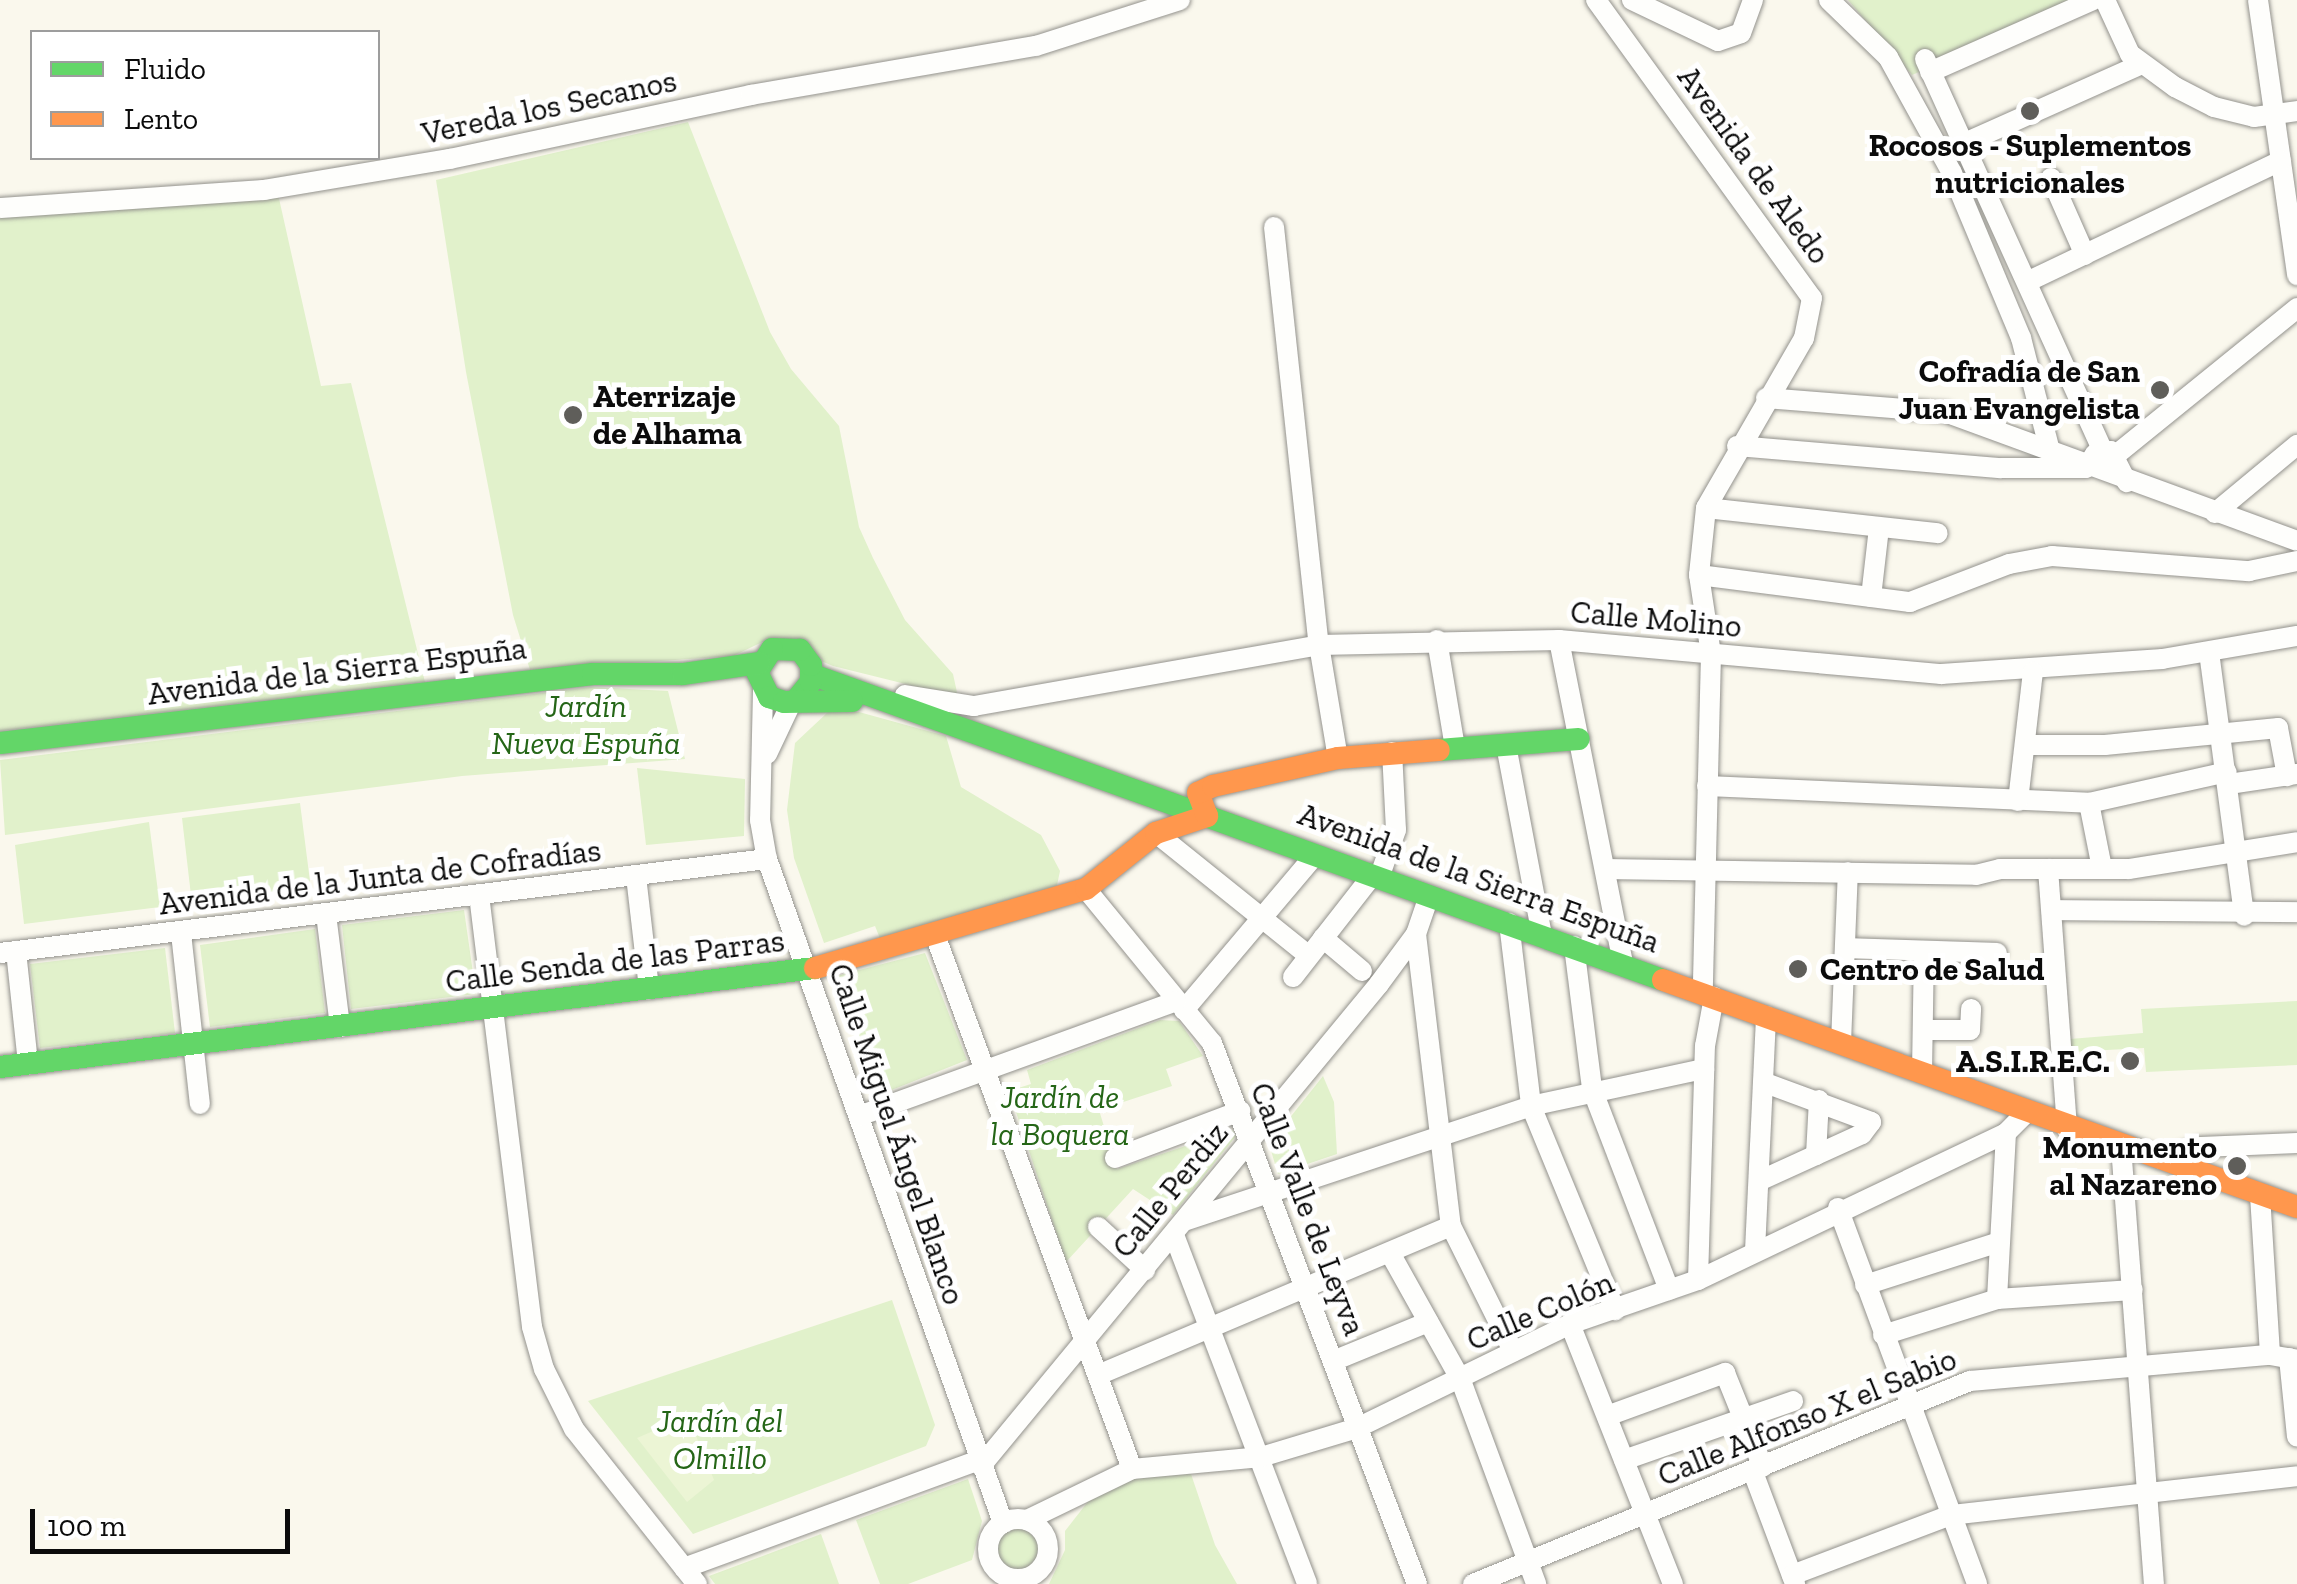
<!DOCTYPE html>
<html>
<head>
<meta charset="utf-8">
<style>
  body { margin:0 }
  #map { position:relative; width:2297px; height:1584px; overflow:hidden; background:#faf8ed; font-family:"Zilla Slab",serif }
  div>[style] { position:absolute }
  [style*='--x'] { left:calc(var(--x)*1px); top:calc(var(--y)*1px); width:calc(var(--w)*1px); rotate:calc(var(--a)*1deg) }
  .green>* { inset:0; background:#e1f1cb }
  .round { border-radius:50% }
  .pitch>* { inset:0; background:#ecf5d5 }
  .roads { filter:drop-shadow(0 0 2px #93928d) drop-shadow(0 0 2px #93928d) }
  .street>* { height:20px; margin:-10px; padding:0 10px; transform-origin:10px; border-radius:10px; background:#fefefc }
  .street>.ring { margin:-10px; padding:0; box-sizing:content-box; background:none; border:20px solid #fefefc; border-radius:50% }
  .fast>* { height:22px; margin:-11px; padding:0 11px; transform-origin:11px; border-radius:11px; background:#63d668 }
  .slow>* { height:22px; margin:-11px; padding:0 11px; transform-origin:11px; border-radius:11px; background:#ff974d }
  .dots>* { width:28px; height:28px; translate:-50% -50%; box-sizing:border-box; border:5px solid #fff; border-radius:50% }
  span { translate:-50% -50%; white-space:nowrap; text-align:center; line-height:1.15; -webkit-text-stroke:10px #fff; paint-order:stroke }
  .street-label { font-size:32px; color:#0b0b0b }
  .poi-label { font-size:32px; color:#0b0b0b; font-weight:700 }
  .right { translate:-100% -50%; text-align:right }
  .left { translate:0 -50%; text-align:left }
  .park-label { font-size:32px; color:#256617; font-style:italic }
  .legend { position:absolute; left:30px; top:30px; width:350px; height:130px; box-sizing:border-box; background:#fff; border:2px solid #9d9d9d; margin:0; padding:12px 18px; list-style:none; font-size:30px; color:#0b0b0b }
  .legend li { display:flex; align-items:center; gap:20px; height:50px }
  .legend b { width:50px; border:2px solid #9d9d9d }
  .scale { position:absolute; left:30px; top:1509px; width:260px; height:45px; box-sizing:border-box; border:5px solid #0b0b0b; border-top:0; padding-left:12px; font-size:30px; line-height:35px; white-space:nowrap; color:#0b0b0b; -webkit-text-stroke:8px #fff; paint-order:stroke }
</style>
</head>
<body>
<div id="map">
  <div class="green">
    <i style="clip-path:polygon(1848px 0,2083px 0,1912px 75px)"></i>
    <i style="clip-path:polygon(688px 122px,770px 332px,791px 369px,839px 426px,859px 527px,873px 558px,905px 620px,953px 674px,958px 697px,833px 666px,769px 639px,733px 656px,530px 670px,513px 615px,466px 372px,436px 180px)"></i>
    <i style="clip-path:polygon(278px 194px,321px 386px,351px 383px,425px 682px,0 731px,0 214px)"></i>
    <i style="clip-path:polygon(591px 687px,668px 691px,685px 759px,462px 776px,5px 835px,0 760px)"></i>
    <i style="clip-path:polygon(828px 712px,859px 712px,946px 736px,961px 787px,1041px 835px,1060px 871px,1056px 890px,881px 941px,875px 926px,824px 943px,794px 858px,787px 810px,795px 743px)"></i>
    <i style="clip-path:polygon(637px 768px,745px 779px,744px 836px,646px 845px)"></i>
    <i style="clip-path:polygon(300px 803px,311px 889px,192px 904px,182px 818px)"></i>
    <i style="clip-path:polygon(149px 822px,160px 907px,24px 924px,15px 845px)"></i>
    <i style="clip-path:polygon(464px 910px,476px 994px,351px 1009px,342px 925px)"></i>
    <i style="clip-path:polygon(315px 929px,325px 1013px,210px 1027px,200px 945px)"></i>
    <i style="clip-path:polygon(165px 948px,175px 1033px,40px 1048px,30px 964px)"></i>
    <i style="clip-path:polygon(925px 953px,967px 1060px,879px 1095px,836px 976px)"></i>
    <i style="clip-path:polygon(2297px 1001px,2297px 1065px,2146px 1072px,2144px 1048px,2070px 1052px,2070px 1039px,2143px 1033px,2141px 1009px)"></i>
    <i style="clip-path:polygon(1160px 1020px,1179px 1021px,1203px 1056px,1166px 1069px,1172px 1086px,1099px 1110px,1117px 1169px,1233px 1130px,1236px 1136px,1173px 1215px,1133px 1189px,1066px 1262px,1009px 1091px,1031px 1084px,1027px 1070px)"></i>
    <i style="clip-path:polygon(1323px 1076px,1334px 1102px,1337px 1154px,1278px 1174px,1269px 1144px)"></i>
    <i style="clip-path:polygon(892px 1300px,935px 1425px,926px 1446px,693px 1534px,588px 1401px)"></i>
    <i style="clip-path:polygon(1191px 1474px,1215px 1545px,1237px 1584px,1049px 1584px,1065px 1550px,1065px 1531px,1090px 1499px,1137px 1476px)"></i>
    <i style="clip-path:polygon(968px 1479px,982px 1521px,972px 1560px,908px 1584px,880px 1584px,856px 1520px)"></i>
    <i class="round" style="left:997px;top:1529px;width:42px;height:42px"></i>
    <i style="clip-path:polygon(821px 1534px,839px 1584px,715px 1584px,709px 1576px)"></i>
  </div>
  <div class="pitch">
    <i style="clip-path:polygon(688px 1416px,714px 1480px,687px 1502px,637px 1438px)"></i>
  </div>
  <div class="roads">
    <div class="street">
      <i style="--x:1596;--y:0;--w:368;--a:54.1"></i>
      <i style="--x:1812;--y:298;--w:41;--a:101.3"></i>
      <i style="--x:1804;--y:338;--w:196;--a:120"></i>
      <i style="--x:1706;--y:508;--w:67;--a:96"></i>
      <i style="--x:1699;--y:575;--w:80;--a:81.4"></i>
      <i style="--x:1711;--y:654;--w:339;--a:91.4"></i>
      <i style="--x:1632;--y:0;--w:95;--a:25.5"></i>
      <i style="--x:1718;--y:41;--w:24;--a:-19"></i>
      <i style="--x:1741;--y:33;--w:35;--a:-70"></i>
      <i style="--x:1829;--y:0;--w:82;--a:44"></i>
      <i style="--x:1888;--y:57;--w:132;--a:61.1"></i>
      <i style="--x:1952;--y:173;--w:179;--a:67.3"></i>
      <i style="--x:2021;--y:338;--w:117;--a:75.6"></i>
      <i style="--x:2105;--y:0;--w:60;--a:65.2"></i>
      <i style="--x:2130;--y:54;--w:56;--a:36.3"></i>
      <i style="--x:2175;--y:87;--w:44;--a:27.1"></i>
      <i style="--x:2214;--y:107;--w:41;--a:14"></i>
      <i style="--x:2254;--y:117;--w:43;--a:-7.9"></i>
      <i style="--x:2258;--y:0;--w:278;--a:81.9"></i>
      <i style="--x:1925;--y:59;--w:431;--a:65.6"></i>
      <i style="--x:1930;--y:72;--w:178;--a:-23.8"></i>
      <i style="--x:1965;--y:143;--w:191;--a:-24.1"></i>
      <i style="--x:2051;--y:178;--w:84;--a:66.2"></i>
      <i style="--x:0;--y:208;--w:265;--a:-3.9"></i>
      <i style="--x:264;--y:190;--w:189;--a:-9.5"></i>
      <i style="--x:450;--y:159;--w:308;--a:-12"></i>
      <i style="--x:751;--y:95;--w:289;--a:-9.8"></i>
      <i style="--x:1036;--y:46;--w:151;--a:-17.7"></i>
      <i style="--x:1274;--y:227;--w:420;--a:83.9"></i>
      <i style="--x:1319;--y:645;--w:115;--a:80.5"></i>
      <i style="--x:2029;--y:281;--w:279;--a:-25.5"></i>
      <i style="--x:1766;--y:398;--w:180;--a:4.5"></i>
      <i style="--x:1945;--y:412;--w:375;--a:20.1"></i>
      <i style="--x:1737;--y:446;--w:265;--a:4.8"></i>
      <i style="--x:2001;--y:468;--w:85;--a:0"></i>
      <i style="--x:2086;--y:468;--w:17;--a:-57"></i>
      <i style="--x:2095;--y:454;--w:16;--a:-11"></i>
      <i style="--x:2111;--y:451;--w:35;--a:63"></i>
      <i style="--x:2117;--y:454;--w:232;--a:-39"></i>
      <i style="--x:1706;--y:508;--w:233;--a:6.2"></i>
      <i style="--x:2215;--y:513;--w:107;--a:-39.7"></i>
      <i style="--x:1699;--y:575;--w:213;--a:7.3"></i>
      <i style="--x:1910;--y:602;--w:106;--a:-21"></i>
      <i style="--x:2009;--y:564;--w:44;--a:-10.5"></i>
      <i style="--x:2052;--y:556;--w:198;--a:4.4"></i>
      <i style="--x:2249;--y:571;--w:49;--a:-11.8"></i>
      <i style="--x:1871;--y:597;--w:69;--a:-83.4"></i>
      <i style="--x:1437;--y:640;--w:109;--a:80.5"></i>
      <i style="--x:1559;--y:640;--w:330;--a:78.8"></i>
      <i style="--x:2209;--y:652;--w:266;--a:82.4"></i>
      <i style="--x:763;--y:691;--w:129;--a:91.3"></i>
      <i style="--x:760;--y:820;--w:40;--a:80"></i>
      <i style="--x:767;--y:859;--w:705;--a:70.43"></i>
      <i style="--x:905;--y:695;--w:70;--a:9.1"></i>
      <i style="--x:974;--y:706;--w:350;--a:-10"></i>
      <i style="--x:1319;--y:645;--w:240;--a:-1.2"></i>
      <i style="--x:1559;--y:640;--w:384;--a:5.1"></i>
      <i style="--x:1941;--y:674;--w:222;--a:-3.9"></i>
      <i style="--x:2162;--y:659;--w:137;--a:-9.7"></i>
      <i style="--x:1506;--y:745;--w:193;--a:79.3"></i>
      <i style="--x:2025;--y:745;--w:80;--a:0"></i>
      <i style="--x:2105;--y:745;--w:174;--a:-5.6"></i>
      <i style="--x:2278;--y:728;--w:49;--a:79.4"></i>
      <i style="--x:767;--y:754;--w:59;--a:-64.7"></i>
      <i style="--x:2229;--y:784;--w:69;--a:-8.4"></i>
      <i style="--x:1707;--y:786;--w:382;--a:2.5"></i>
      <i style="--x:2089;--y:803;--w:141;--a:-12.7"></i>
      <i style="--x:2018;--y:801;--w:130;--a:-83.4"></i>
      <i style="--x:2089;--y:803;--w:66;--a:78.7"></i>
      <i style="--x:1156;--y:833;--w:196;--a:38.8"></i>
      <i style="--x:1605;--y:869;--w:371;--a:0.9"></i>
      <i style="--x:1976;--y:875;--w:25;--a:-14"></i>
      <i style="--x:2000;--y:869;--w:129;--a:0"></i>
      <i style="--x:2129;--y:869;--w:170;--a:-9.1"></i>
      <i style="--x:2048;--y:869;--w:261;--a:85.8"></i>
      <i style="--x:636;--y:876;--w:114;--a:83.4"></i>
      <i style="--x:1379;--y:878;--w:51;--a:-70.5"></i>
      <i style="--x:1396;--y:830;--w:78;--a:-92.9"></i>
      <i style="--x:1086;--y:889;--w:199;--a:50.7"></i>
      <i style="--x:1212;--y:1043;--w:579;--a:69.25"></i>
      <i style="--x:479;--y:895;--w:435;--a:83"></i>
      <i style="--x:532;--y:1327;--w:44;--a:74.1"></i>
      <i style="--x:544;--y:1369;--w:67;--a:63.4"></i>
      <i style="--x:574;--y:1429;--w:198;--a:51.6"></i>
      <i style="--x:2052;--y:910;--w:245;--a:0.5"></i>
      <i style="--x:326;--y:914;--w:114;--a:82.9"></i>
      <i style="--x:1509;--y:923;--w:184;--a:83.1"></i>
      <i style="--x:1531;--y:1106;--w:221;--a:67.6"></i>
      <i style="--x:181;--y:933;--w:172;--a:83.7"></i>
      <i style="--x:1416;--y:934;--w:294;--a:83.2"></i>
      <i style="--x:1451;--y:1226;--w:140;--a:63.6"></i>
      <i style="--x:935;--y:935;--w:569;--a:69.75"></i>
      <i style="--x:1323;--y:938;--w:51;--a:40.2"></i>
      <i style="--x:1574;--y:946;--w:144;--a:82.8"></i>
      <i style="--x:1592;--y:1089;--w:215;--a:69"></i>
      <i style="--x:1846;--y:948;--w:151;--a:1.9"></i>
      <i style="--x:16;--y:951;--w:114;--a:83.9"></i>
      <i style="--x:0;--y:953;--w:773;--a:-6.99"></i>
      <i style="--x:1293;--y:977;--w:128;--a:-52"></i>
      <i style="--x:1184;--y:1010;--w:203;--a:-49.8"></i>
      <i style="--x:1923;--y:1030;--w:47;--a:0"></i>
      <i style="--x:1970;--y:1030;--w:21;--a:-87"></i>
      <i style="--x:1841;--y:1043;--w:171;--a:-87.7"></i>
      <i style="--x:1922;--y:1073;--w:122;--a:-89.1"></i>
      <i style="--x:859;--y:1116;--w:337;--a:-19.9"></i>
      <i style="--x:2121;--y:1146;--w:439;--a:85.7"></i>
      <i style="--x:1816;--y:1155;--w:55;--a:-86.9"></i>
      <i style="--x:1115;--y:1158;--w:134;--a:-20.6"></i>
      <i style="--x:2161;--y:1159;--w:42;--a:-16.7"></i>
      <i style="--x:2201;--y:1147;--w:96;--a:-2.4"></i>
      <i style="--x:1759;--y:1181;--w:113;--a:-24.5"></i>
      <i style="--x:1862;--y:1134;--w:15;--a:-53"></i>
      <i style="--x:1871;--y:1122;--w:115;--a:-159.7"></i>
      <i style="--x:2260;--y:1195;--w:160;--a:86.4"></i>
      <i style="--x:1838;--y:1208;--w:401;--a:69.7"></i>
      <i style="--x:1184;--y:1221;--w:366;--a:-18.3"></i>
      <i style="--x:1531;--y:1106;--w:177;--a:-12.1"></i>
      <i style="--x:1098;--y:1227;--w:64;--a:42.5"></i>
      <i style="--x:1174;--y:1235;--w:373;--a:69.1"></i>
      <i style="--x:1755;--y:1251;--w:235;--a:-87.3"></i>
      <i style="--x:1390;--y:1253;--w:143;--a:60.8"></i>
      <i style="--x:1460;--y:1378;--w:220;--a:69.7"></i>
      <i style="--x:1698;--y:1280;--w:234;--a:-88.3"></i>
      <i style="--x:1705;--y:1046;--w:50;--a:-79.6"></i>
      <i style="--x:1865;--y:1285;--w:141;--a:-17.8"></i>
      <i style="--x:1997;--y:1299;--w:166;--a:-86.9"></i>
      <i style="--x:2006;--y:1133;--w:27;--a:-45"></i>
      <i style="--x:1570;--y:1324;--w:280;--a:68.4"></i>
      <i style="--x:1883;--y:1335;--w:120;--a:-17.5"></i>
      <i style="--x:1997;--y:1299;--w:136;--a:-3.8"></i>
      <i style="--x:2289;--y:1358;--w:79;--a:84.2"></i>
      <i style="--x:1333;--y:1361;--w:103;--a:-22.3"></i>
      <i style="--x:1098;--y:1375;--w:383;--a:-22.9"></i>
      <i style="--x:1607;--y:1416;--w:126;--a:-20"></i>
      <i style="--x:1725;--y:1373;--w:101;--a:68"></i>
      <i style="--x:1624;--y:1460;--w:179;--a:-19.2"></i>
      <i style="--x:981;--y:1466;--w:625;--a:-50.45"></i>
      <i style="--x:1379;--y:984;--w:62;--a:-53.5"></i>
      <i style="--x:1416;--y:934;--w:40;--a:-71.1"></i>
      <i style="--x:1753;--y:1472;--w:120;--a:69.4"></i>
      <i class="ring" style="left:988px;top:1519px;width:40px;height:40px"></i>
      <i style="--x:1027;--y:1520;--w:117;--a:-25.9"></i>
      <i style="--x:1132;--y:1469;--w:130;--a:-5.3"></i>
      <i style="--x:1261;--y:1457;--w:100;--a:-16.8"></i>
      <i style="--x:1357;--y:1428;--w:237;--a:-26"></i>
      <i style="--x:1570;--y:1324;--w:135;--a:-19"></i>
      <i style="--x:1698;--y:1280;--w:341;--a:-25.5"></i>
      <i style="--x:684;--y:1568;--w:314;--a:-20.1"></i>
      <i style="--x:1792;--y:1575;--w:170;--a:-20.7"></i>
      <i style="--x:1951;--y:1515;--w:348;--a:-6.4"></i>
      <i style="--x:1473;--y:1584;--w:537;--a:-22.22"></i>
      <i style="--x:1970;--y:1381;--w:301;--a:-5"></i>
      <i style="--x:2270;--y:1355;--w:27;--a:10"></i>
    </div>
    <div class="fast">
      <i style="--x:813;--y:675;--w:903;--a:19.74"></i>
      <i style="--x:797;--y:699;--w:22;--a:-51"></i>
      <i style="--x:811;--y:682;--w:17;--a:-90"></i>
      <i style="--x:811;--y:665;--w:19;--a:-126"></i>
      <i style="--x:800;--y:650;--w:28;--a:-178"></i>
      <i style="--x:772;--y:649;--w:27;--a:123"></i>
      <i style="--x:757;--y:672;--w:28;--a:64"></i>
      <i style="--x:769;--y:697;--w:16;--a:18"></i>
      <i style="--x:784;--y:702;--w:68;--a:-0.8"></i>
      <i style="--x:0;--y:743;--w:597;--a:-6.64"></i>
      <i style="--x:593;--y:674;--w:90;--a:0"></i>
      <i style="--x:683;--y:674;--w:77;--a:-8.2"></i>
      <i style="--x:1439;--y:750;--w:140;--a:-4.5"></i>
      <i style="--x:0;--y:1067;--w:821;--a:-6.93"></i>
    </div>
    <div class="slow">
      <i style="--x:815;--y:968;--w:282;--a:-16.3"></i>
      <i style="--x:1086;--y:889;--w:90;--a:-38.7"></i>
      <i style="--x:1156;--y:833;--w:54;--a:-18.4"></i>
      <i style="--x:1207;--y:816;--w:25;--a:-111"></i>
      <i style="--x:1198;--y:793;--w:17;--a:-25"></i>
      <i style="--x:1213;--y:786;--w:128;--a:-12.6"></i>
      <i style="--x:1338;--y:758;--w:101;--a:-4.5"></i>
      <i style="--x:1663;--y:980;--w:673;--a:19.7"></i>
    </div>
  </div>
  <div class="dots">
    <i style="left:2030px;top:111px;background:#5f5e5a"></i>
    <i style="left:2160px;top:390px;background:#5f5e5a"></i>
    <i style="left:573px;top:415px;background:#5f5e5a"></i>
    <i style="left:1798px;top:969px;background:#5f5e5a"></i>
    <i style="left:2130px;top:1061px;background:#5f5e5a"></i>
    <i style="left:2237px;top:1166px;background:#5f5e5a"></i>
  </div>
  <div class="street-label">
    <span style="left:549px;top:107px;rotate:-12deg">Vereda los Secanos</span>
    <span style="left:1754px;top:165px;rotate:54deg">Avenida de Aledo</span>
    <span style="left:1656px;top:619px;rotate:5deg">Calle Molino</span>
    <span style="left:337px;top:671px;rotate:-7deg">Avenida de la Sierra Espuña</span>
    <span style="left:380px;top:877px;rotate:-7deg">Avenida de la Junta de Cofradías</span>
    <span style="left:1479px;top:878px;rotate:20deg">Avenida de la Sierra Espuña</span>
    <span style="left:615px;top:961px;rotate:-7deg">Calle Senda de las Parras</span>
    <span style="left:897px;top:1134px;rotate:71deg">Calle Miguel Ángel Blanco</span>
    <span style="left:1170px;top:1190px;rotate:-51deg">Calle Perdiz</span>
    <span style="left:1308px;top:1209px;rotate:69deg">Calle Valle de Leyva</span>
    <span style="left:1540px;top:1311px;rotate:-23deg">Calle Colón</span>
    <span style="left:1807px;top:1417px;rotate:-22deg">Calle Alfonso X el Sabio</span>
  </div>
  <div class="poi-label">
    <span style="left:2030px;top:164px">Rocosos - Suplementos<br>nutricionales</span>
    <span class="right" style="left:2140px;top:390px">Cofradía de San<br>Juan Evangelista</span>
    <span class="left" style="left:593px;top:415px">Aterrizaje<br>de Alhama</span>
    <span class="left" style="left:1820px;top:969px">Centro de Salud</span>
    <span class="right" style="left:2110px;top:1061px">A.S.I.R.E.C.</span>
    <span class="right" style="left:2217px;top:1166px">Monumento<br>al Nazareno</span>
  </div>
  <div class="park-label">
    <span style="left:586px;top:725px">Jardín<br>Nueva Espuña</span>
    <span style="left:1060px;top:1116px">Jardín de<br>la Boquera</span>
    <span style="left:720px;top:1440px">Jardín del<br>Olmillo</span>
  </div>
  <ul class="legend">
  <li><b style="height:12px;background:#63d668"></b>Fluido</li>
  <li><b style="height:12px;background:#ff974d"></b>Lento</li>
  </ul>
  <div class="scale">100 m</div>
</div>
</body>
</html>
